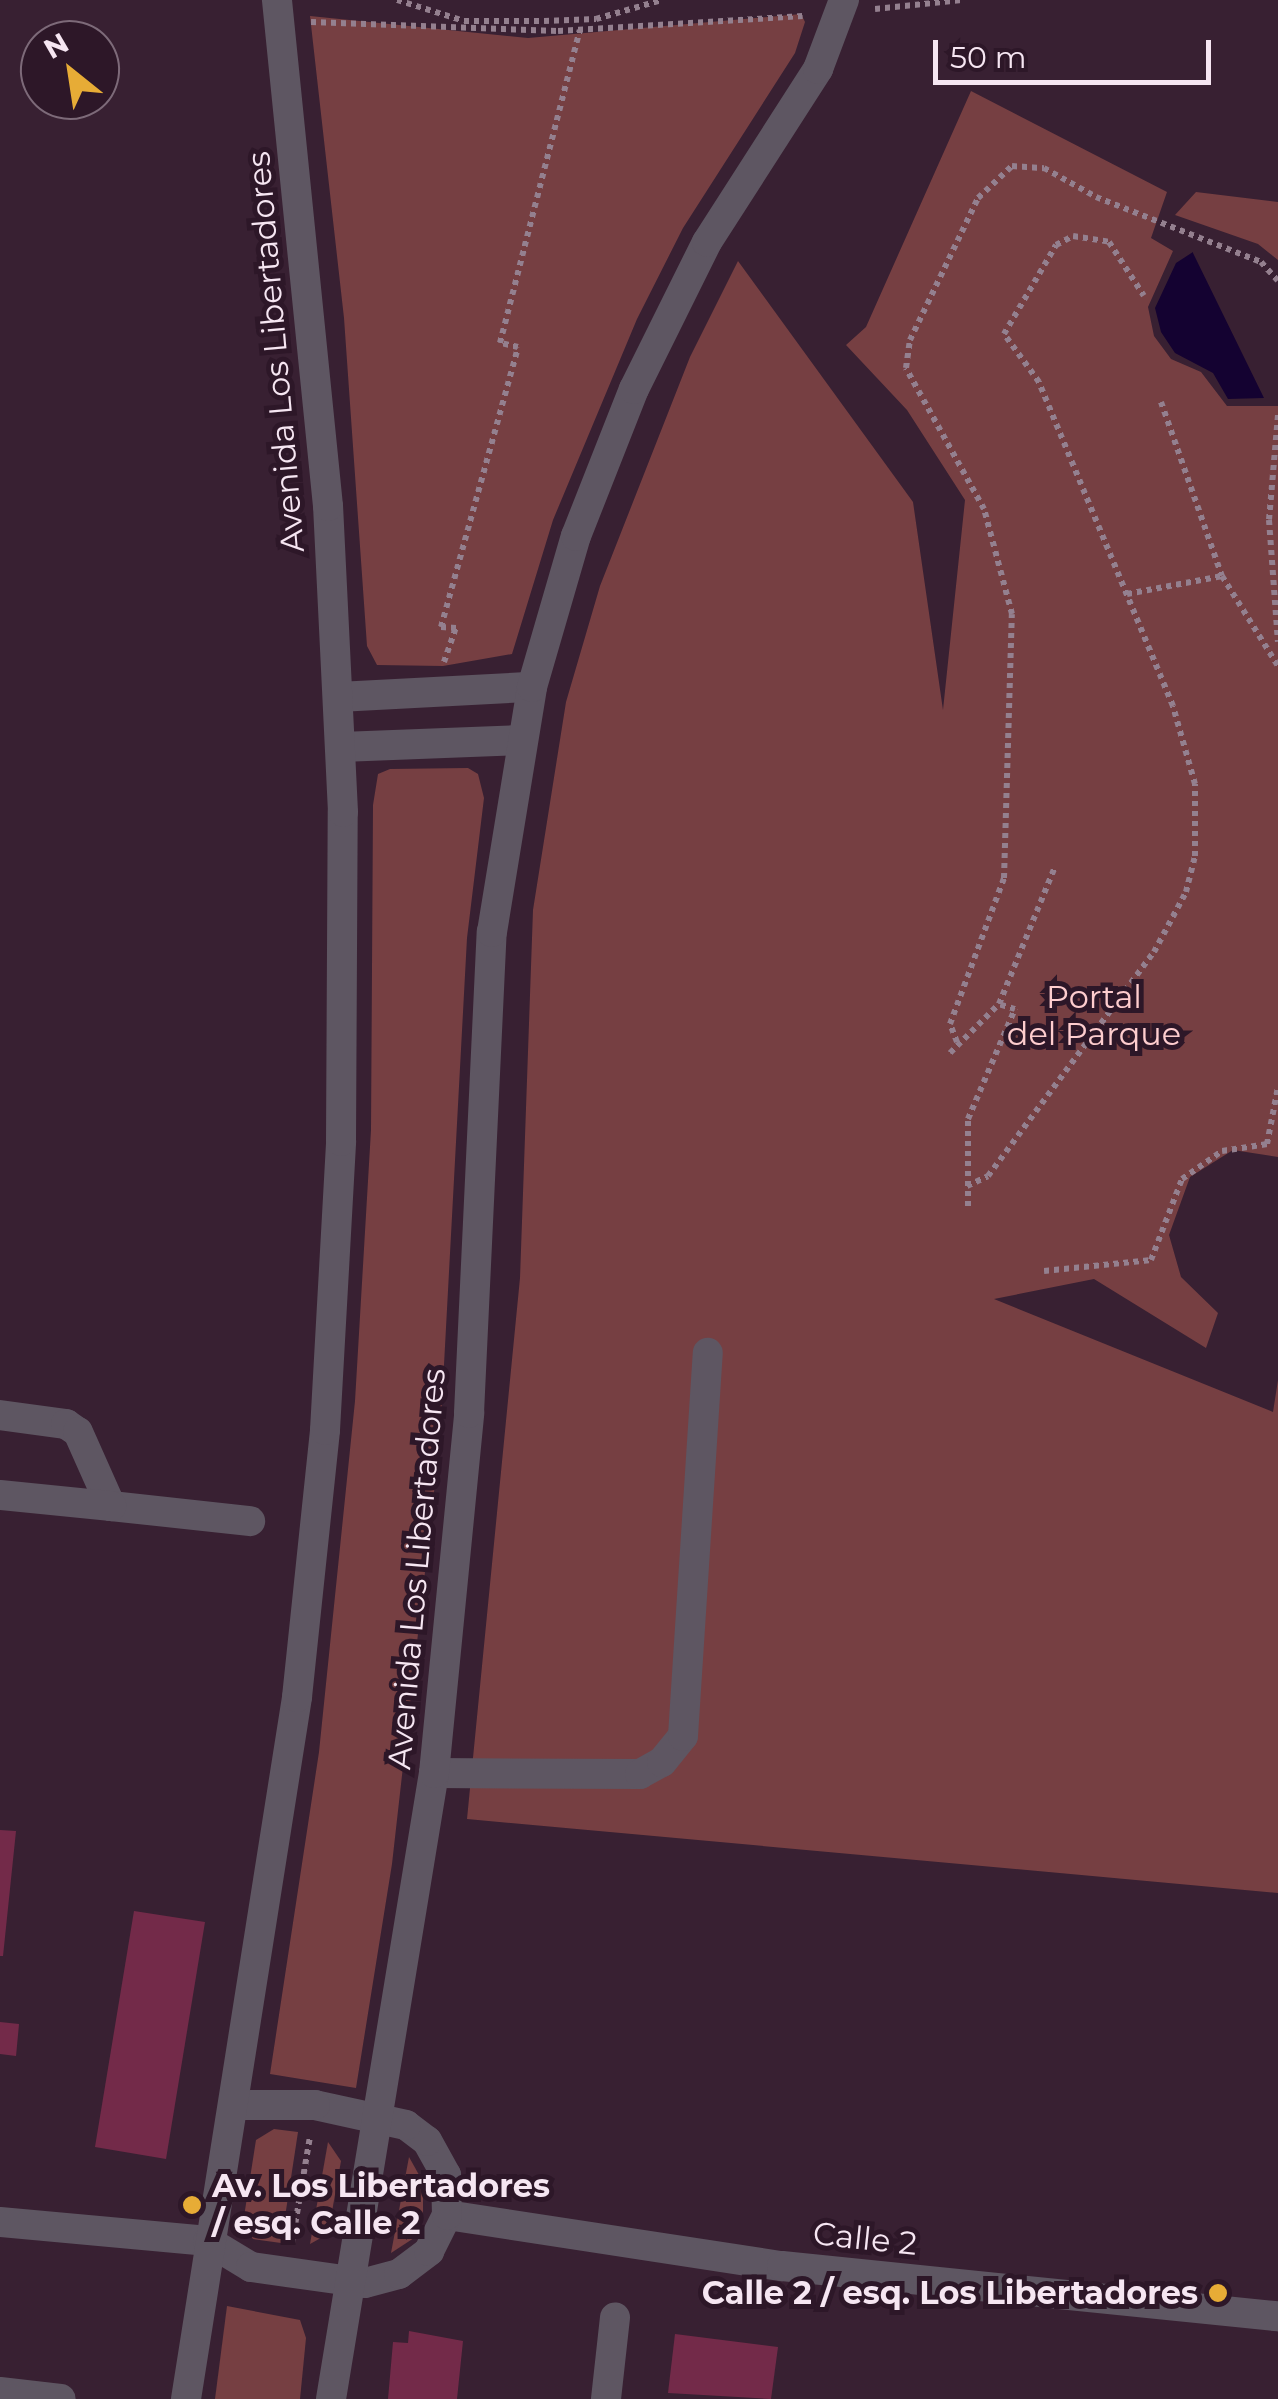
<!DOCTYPE html>
<html>
<head>
<meta charset="utf-8">
<style>
  body { margin:0 }
  #map { position:relative; width:1278px; height:2399px; overflow:hidden; background:#382032; font-family:Montserrat,sans-serif }
  div>[style] { position:absolute }
  [style*='--x'] { left:calc(var(--x)*1px); top:calc(var(--y)*1px); width:calc(var(--w)*1px); rotate:calc(var(--a)*1deg) }
  .green>* { inset:0; background:#763f42 }
  .water>* { inset:0; background:#140231 }
  .building>* { inset:0; background:#732a49 }
  .path>* { height:6px; margin-top:-3px; transform-origin:0; background:repeating-linear-gradient(90deg,#94808f 0 5px,transparent 0 10px) }
  .minor>* { height:30px; margin:-15px; padding:0 15px; transform-origin:15px; border-radius:15px; background:#5e5662 }
  .dots>* { width:28px; height:28px; translate:-50% -50%; box-sizing:border-box; border:5px solid #2d1728; border-radius:50% }
  span { translate:-50% -50%; white-space:nowrap; text-align:center; line-height:1.15; -webkit-text-stroke:10px #2d1728; paint-order:stroke }
  .street-label { font-size:32px; color:#f6e6f2 }
  .park-label { font-size:32px; color:#fecdce }
  .poi-label { font-size:32px; color:#f6e6f2; font-weight:700 }
  .left { translate:0 -50%; text-align:left }
  .right { translate:-100% -50%; text-align:right }
  .north { position:absolute; left:20px; top:20px; width:100px; height:100px; box-sizing:border-box; background:#2d1728; border:2px solid #7d6a79; border-radius:50%; rotate:330deg; font-size:28px; font-weight:700; line-height:40px; text-align:center; color:#f6e6f2 }
  .north::after { content:''; display:block; margin:auto; width:35px; height:45px; background:#e7ac36; clip-path:polygon(50% 0,100% 100%,50% 72%,0 100%) }
  .scale { position:absolute; left:933px; top:40px; width:278px; height:45px; box-sizing:border-box; border:5px solid #f6e6f2; border-top:0; padding-left:12px; font-size:30px; line-height:35px; white-space:nowrap; color:#f6e6f2; -webkit-text-stroke:8px #2d1728; paint-order:stroke }
</style>
</head>
<body>
<div id="map">
  <div class="green">
    <i style="clip-path:polygon(801px 14px,805px 22px,795px 53px,683px 228px,637px 319px,553px 520px,512px 654px,443px 666px,377px 665px,367px 646px,344px 318px,310px 16px,528px 38px)"></i>
    <i style="clip-path:polygon(971px 91px,1167px 192px,1151px 238px,1173px 251px,1148px 307px,1154px 336px,1171px 359px,1201px 372px,1227px 406px,1278px 406px,1278px 1157px,1233px 1150px,1190px 1177px,1169px 1235px,1181px 1277px,1218px 1313px,1206px 1348px,1094px 1279px,994px 1299px,1273px 1412px,1278px 1380px,1278px 1893px,467px 1819px,520px 1278px,533px 910px,566px 702px,600px 586px,690px 357px,738px 261px,913px 502px,943px 710px,965px 500px,907px 410px,846px 345px,866px 327px)"></i>
    <i style="clip-path:polygon(1196px 192px,1278px 202px,1278px 260px,1258px 244px,1175px 215px)"></i>
    <i style="clip-path:polygon(468px 768px,478px 774px,484px 798px,467px 938px,440px 1439px,392px 1864px,356px 2088px,270px 2074px,319px 1752px,355px 1401px,371px 1130px,373px 805px,378px 774px,390px 769px)"></i>
    <i style="clip-path:polygon(274px 2129px,298px 2132px,281px 2243px,253px 2239px,243px 2223px,256px 2140px)"></i>
    <i style="clip-path:polygon(328px 2142px,341px 2161px,328px 2234px,310px 2244px)"></i>
    <i style="clip-path:polygon(409px 2157px,423px 2182px,423px 2211px,414px 2238px,391px 2253px)"></i>
    <i style="clip-path:polygon(227px 2306px,300px 2320px,306px 2338px,300px 2399px,215px 2399px)"></i>
  </div>
  <div class="water">
    <i style="clip-path:polygon(1193px 252px,1193px 253px,1264px 398px,1228px 399px,1213px 373px,1175px 353px,1161px 332px,1155px 308px,1176px 263px)"></i>
  </div>
  <div class="building">
    <i style="clip-path:polygon(0 1830px,16px 1831px,3px 1956px,0 1956px)"></i>
    <i style="clip-path:polygon(134px 1911px,205px 1922px,166px 2159px,95px 2147px)"></i>
    <i style="clip-path:polygon(0 2022px,19px 2024px,16px 2056px,0 2054px)"></i>
    <i style="clip-path:polygon(409px 2331px,463px 2341px,457px 2399px,388px 2399px,393px 2342px,408px 2343px)"></i>
    <i style="clip-path:polygon(675px 2334px,778px 2347px,771px 2399px,668px 2393px)"></i>
  </div>
  <div class="path">
    <i style="--x:397;--y:0;--w:70;--a:17.4"></i>
    <i style="--x:464;--y:21;--w:80;--a:0"></i>
    <i style="--x:544;--y:21;--w:52;--a:-2.2"></i>
    <i style="--x:596;--y:19;--w:69;--a:-16.1"></i>
    <i style="--x:875;--y:9;--w:87;--a:-5.9"></i>
    <i style="--x:311;--y:22;--w:247;--a:2.1"></i>
    <i style="--x:558;--y:31;--w:245;--a:-3.5"></i>
    <i style="--x:1161;--y:402;--w:184;--a:70.7"></i>
    <i style="--x:1222;--y:576;--w:106;--a:58.1"></i>
    <i style="--x:1278;--y:415;--w:105;--a:94.9"></i>
    <i style="--x:1269;--y:520;--w:122;--a:85.8"></i>
    <i style="--x:1127;--y:594;--w:97;--a:-10.7"></i>
    <i style="--x:444;--y:662;--w:36;--a:-71"></i>
    <i style="--x:456;--y:628;--w:15;--a:-176"></i>
    <i style="--x:441;--y:627;--w:290;--a:-74.6"></i>
    <i style="--x:518;--y:347;--w:18;--a:-167"></i>
    <i style="--x:500;--y:343;--w:323;--a:-75.7"></i>
    <i style="--x:957;--y:1042;--w:19;--a:-111"></i>
    <i style="--x:950;--y:1024;--w:156;--a:-69.7"></i>
    <i style="--x:1004;--y:878;--w:264;--a:-88.3"></i>
    <i style="--x:1012;--y:614;--w:109;--a:-104.9"></i>
    <i style="--x:984;--y:509;--w:161;--a:-119"></i>
    <i style="--x:906;--y:368;--w:28;--a:-82"></i>
    <i style="--x:910;--y:340;--w:157;--a:-64.4"></i>
    <i style="--x:978;--y:198;--w:47;--a:-43.3"></i>
    <i style="--x:1012;--y:166;--w:32;--a:4"></i>
    <i style="--x:1044;--y:168;--w:60;--a:29.1"></i>
    <i style="--x:1096;--y:197;--w:177;--a:21.5"></i>
    <i style="--x:1261;--y:262;--w:25;--a:48"></i>
    <i style="--x:950;--y:1053;--w:69;--a:-45"></i>
    <i style="--x:999;--y:1004;--w:148;--a:-67.8"></i>
    <i style="--x:967;--y:1186;--w:23;--a:-25"></i>
    <i style="--x:988;--y:1176;--w:279;--a:-53.5"></i>
    <i style="--x:1154;--y:952;--w:68;--a:-61.9"></i>
    <i style="--x:1186;--y:892;--w:37;--a:-76"></i>
    <i style="--x:1195;--y:856;--w:72;--a:-90"></i>
    <i style="--x:1195;--y:784;--w:81;--a:-105.8"></i>
    <i style="--x:1173;--y:706;--w:351;--a:-112.5"></i>
    <i style="--x:1039;--y:382;--w:59;--a:-126.1"></i>
    <i style="--x:1004;--y:334;--w:103;--a:-59.7"></i>
    <i style="--x:1056;--y:245;--w:19;--a:-28"></i>
    <i style="--x:1073;--y:236;--w:36;--a:9"></i>
    <i style="--x:1109;--y:242;--w:64;--a:57.1"></i>
    <i style="--x:968;--y:1206;--w:87;--a:-90"></i>
    <i style="--x:968;--y:1119;--w:120;--a:-66.9"></i>
    <i style="--x:1015;--y:1009;--w:17;--a:-163"></i>
    <i style="--x:1044;--y:1271;--w:108;--a:-5.9"></i>
    <i style="--x:1151;--y:1260;--w:87;--a:-69.1"></i>
    <i style="--x:1182;--y:1179;--w:49;--a:-35"></i>
    <i style="--x:1222;--y:1151;--w:46;--a:-8.8"></i>
    <i style="--x:1267;--y:1144;--w:58;--a:-79.1"></i>
    <i style="--x:292;--y:2243;--w:108;--a:-80.4"></i>
  </div>
  <div class="minor">
    <i style="--x:338;--y:697;--w:194;--a:-3"></i>
    <i style="--x:341;--y:747;--w:180;--a:-2.2"></i>
    <i style="--x:0;--y:1415;--w:67;--a:7.8"></i>
    <i style="--x:66;--y:1424;--w:14;--a:34"></i>
    <i style="--x:78;--y:1432;--w:81;--a:66"></i>
    <i style="--x:111;--y:1506;--w:140;--a:6.2"></i>
    <i style="--x:0;--y:1495;--w:112;--a:5.7"></i>
    <i style="--x:434;--y:1773;--w:206;--a:0.3"></i>
    <i style="--x:640;--y:1774;--w:25;--a:-29"></i>
    <i style="--x:662;--y:1762;--w:33;--a:-51"></i>
    <i style="--x:683;--y:1736;--w:384;--a:-86.3"></i>
    <i style="--x:447;--y:2215;--w:339;--a:8.7"></i>
    <i style="--x:782;--y:2266;--w:499;--a:5.8"></i>
    <i style="--x:0;--y:2222;--w:209;--a:5.2"></i>
    <i style="--x:208;--y:2241;--w:50;--a:31.2"></i>
    <i style="--x:251;--y:2267;--w:115;--a:8"></i>
    <i style="--x:365;--y:2283;--w:35;--a:-15"></i>
    <i style="--x:399;--y:2274;--w:38;--a:-37"></i>
    <i style="--x:429;--y:2251;--w:40;--a:-63.4"></i>
    <i style="--x:447;--y:2215;--w:40;--a:-91.4"></i>
    <i style="--x:446;--y:2175;--w:39;--a:-119"></i>
    <i style="--x:427;--y:2141;--w:26;--a:-143"></i>
    <i style="--x:406;--y:2125;--w:93;--a:-167.6"></i>
    <i style="--x:315;--y:2105;--w:82;--a:180"></i>
    <i style="--x:0;--y:2392;--w:61;--a:6.5"></i>
    <i style="--x:186;--y:2399;--w:711;--a:-81.01"></i>
    <i style="--x:297;--y:1697;--w:268;--a:-84"></i>
    <i style="--x:325;--y:1430;--w:289;--a:-86.8"></i>
    <i style="--x:341;--y:1141;--w:329;--a:-89.7"></i>
    <i style="--x:343;--y:812;--w:306;--a:-92.8"></i>
    <i style="--x:328;--y:506;--w:509;--a:-95.76"></i>
    <i style="--x:331;--y:2399;--w:634;--a:-80.66"></i>
    <i style="--x:434;--y:1773;--w:362;--a:-84.4"></i>
    <i style="--x:469;--y:1413;--w:482;--a:-87.3"></i>
    <i style="--x:492;--y:932;--w:248;--a:-80.7"></i>
    <i style="--x:532;--y:687;--w:157;--a:-73.8"></i>
    <i style="--x:576;--y:536;--w:158;--a:-68.5"></i>
    <i style="--x:634;--y:389;--w:164;--a:-63.6"></i>
    <i style="--x:707;--y:242;--w:206;--a:-57.3"></i>
    <i style="--x:818;--y:69;--w:74;--a:-69.4"></i>
    <i style="--x:606;--y:2399;--w:82;--a:-83.7"></i>
  </div>
  <div class="dots">
    <i style="left:192px;top:2205px;background:#e7ac36"></i>
    <i style="left:1218px;top:2293px;background:#e7ac36"></i>
  </div>
  <div class="street-label">
    <span style="left:276px;top:352px;rotate:-95deg">Avenida Los Libertadores</span>
    <span style="left:417px;top:1569px;rotate:-85deg">Avenida Los Libertadores</span>
    <span style="left:865px;top:2239px;rotate:6deg">Calle 2</span>
  </div>
  <div class="park-label">
    <span style="left:1094px;top:1016px">Portal<br>del Parque</span>
  </div>
  <div class="poi-label">
    <span class="left" style="left:212px;top:2205px">Av. Los Libertadores<br>/ esq. Calle 2</span>
    <span class="right" style="left:1198px;top:2293px">Calle 2 / esq. Los Libertadores</span>
  </div>
  <div class="north">N</div>
  <div class="scale">50 m</div>
</div>
</body>
</html>
